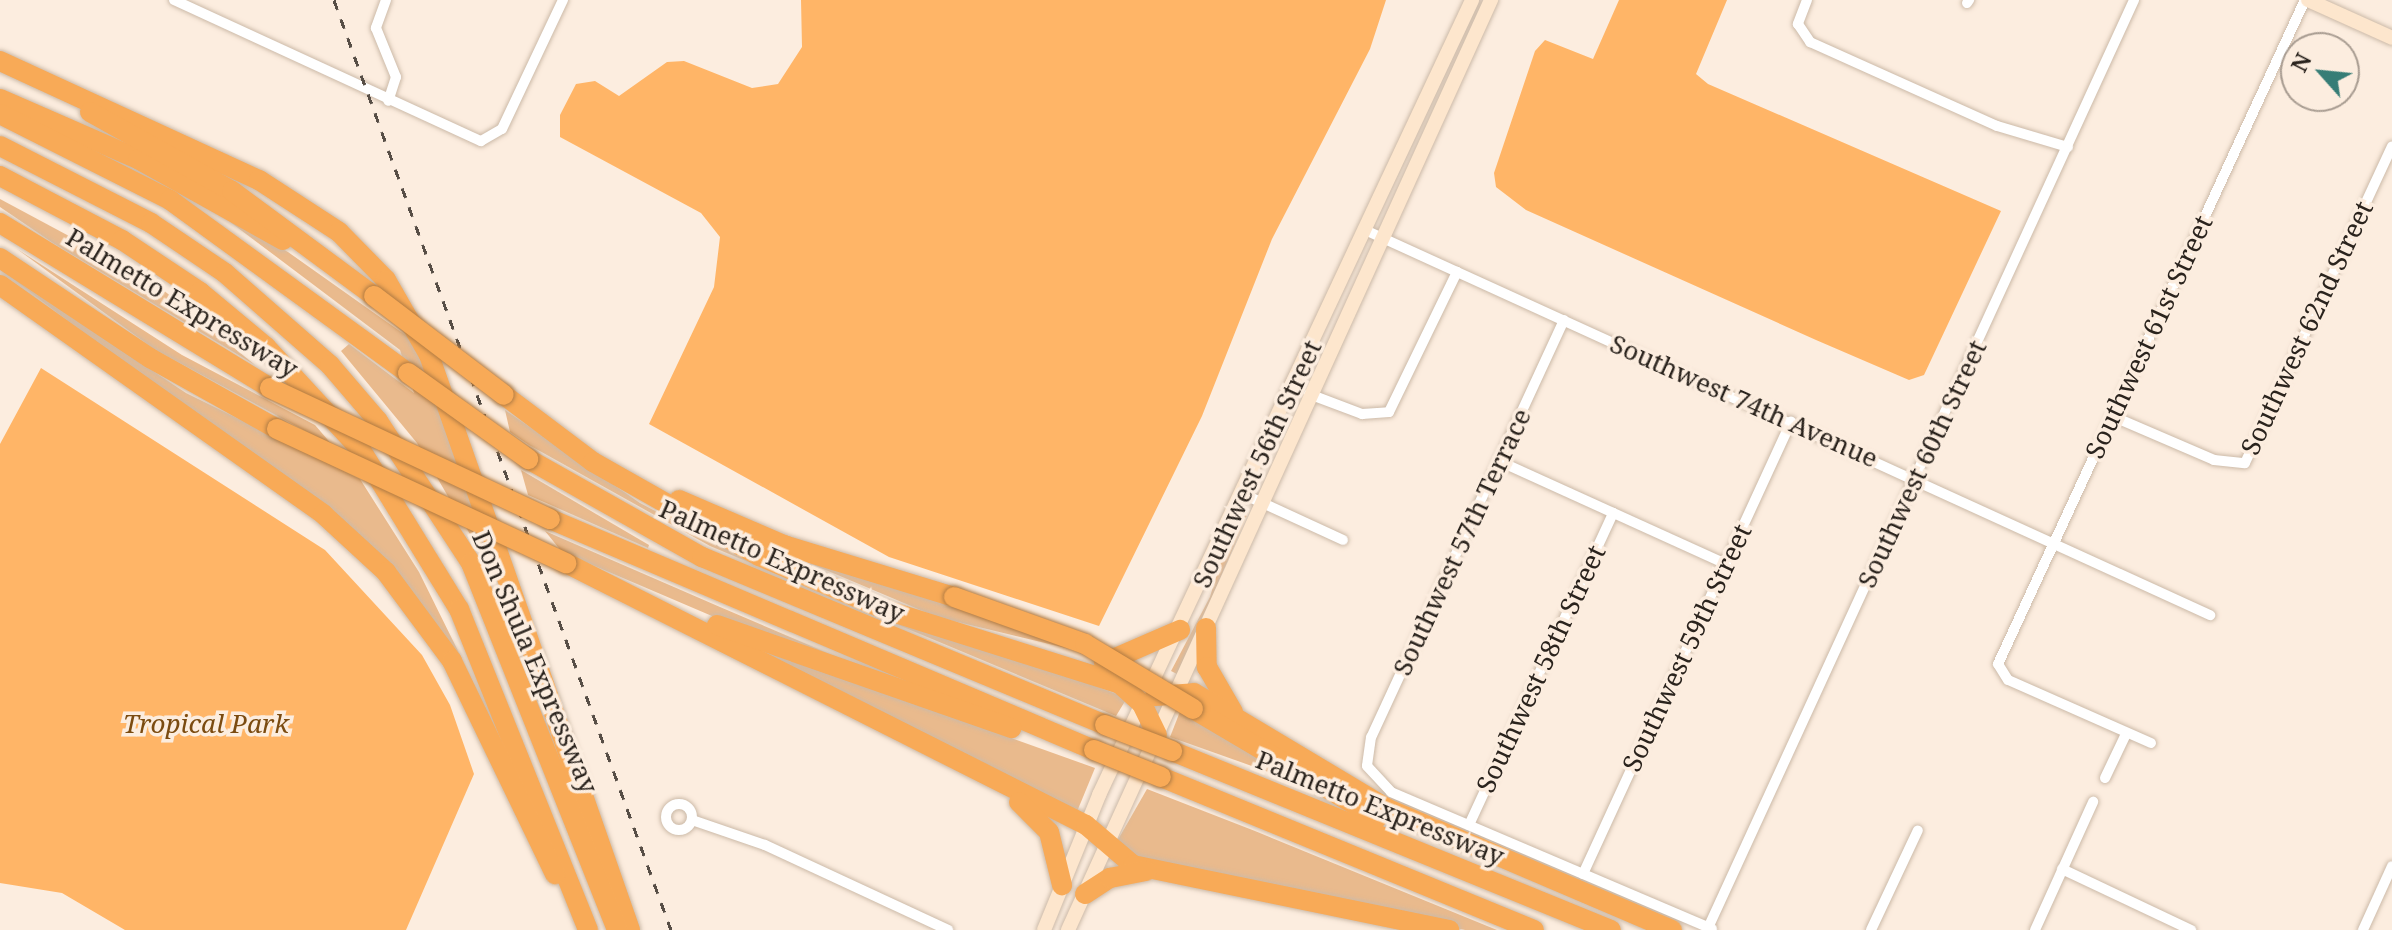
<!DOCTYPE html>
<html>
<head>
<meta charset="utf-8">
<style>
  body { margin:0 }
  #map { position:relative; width:2392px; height:930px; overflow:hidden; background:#fceddf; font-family:"Noto Serif",serif }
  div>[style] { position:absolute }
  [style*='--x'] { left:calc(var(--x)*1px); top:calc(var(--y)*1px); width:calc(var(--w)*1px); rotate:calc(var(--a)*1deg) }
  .green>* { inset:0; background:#e9ba8d }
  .water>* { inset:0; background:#ffb567 }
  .roads { filter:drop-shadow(0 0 2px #ccbaa8) drop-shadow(0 0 2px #ccbaa8) }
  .street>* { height:10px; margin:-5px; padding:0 5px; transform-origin:5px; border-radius:5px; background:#fff }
  .street>.ring { margin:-5px; padding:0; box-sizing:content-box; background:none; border:10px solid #fff; border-radius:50% }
  .secondary>* { height:14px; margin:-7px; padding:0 7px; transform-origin:7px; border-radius:7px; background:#fde6cd }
  .highway>* { height:20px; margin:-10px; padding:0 10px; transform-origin:10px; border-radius:10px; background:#f8aa57 }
  .rail>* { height:3px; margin-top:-1.5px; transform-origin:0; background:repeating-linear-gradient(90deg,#574e46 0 10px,transparent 0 20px) }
  .bridges { filter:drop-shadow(0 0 2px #b07b43) drop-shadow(0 0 2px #b07b43) }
  .highway-bridge>* { height:20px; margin:-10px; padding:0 10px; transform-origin:10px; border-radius:10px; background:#f8aa57 }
  span { translate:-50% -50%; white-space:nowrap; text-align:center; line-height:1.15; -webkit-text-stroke:7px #fceddf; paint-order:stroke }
  .street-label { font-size:26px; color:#2a231d }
  .park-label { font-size:26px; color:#7b4b10; font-style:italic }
  .north { position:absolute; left:2280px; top:32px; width:80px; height:80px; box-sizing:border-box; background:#fceddf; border:2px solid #a89c91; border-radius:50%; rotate:297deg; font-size:22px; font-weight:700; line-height:32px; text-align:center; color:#2a231d }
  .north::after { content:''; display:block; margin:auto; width:28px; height:36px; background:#367d76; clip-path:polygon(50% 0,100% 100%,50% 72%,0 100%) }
</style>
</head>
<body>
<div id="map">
  <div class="green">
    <i style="clip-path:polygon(0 199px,151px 280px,255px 365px,53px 243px,0 207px)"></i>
    <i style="clip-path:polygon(221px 215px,288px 252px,418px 344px,503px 591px,417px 443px,341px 351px,349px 344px,414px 393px,400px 350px)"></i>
    <i style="clip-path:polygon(17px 249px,182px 355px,315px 425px,333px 446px,154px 349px)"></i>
    <i style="clip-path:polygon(3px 271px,186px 393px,360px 479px,419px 572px,462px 659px,394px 572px)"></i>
    <i style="clip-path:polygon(505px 410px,640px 503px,705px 537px,1127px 698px,1116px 716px,710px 546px,529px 445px,510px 432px)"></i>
    <i style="clip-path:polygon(521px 470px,649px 545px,648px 548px,528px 495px)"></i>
    <i style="clip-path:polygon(1248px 512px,1248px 513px,1179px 675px,1171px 671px,1210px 597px,1229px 535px)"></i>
    <i style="clip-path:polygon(545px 531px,720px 607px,881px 676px,719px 619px,562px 552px)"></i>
    <i style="clip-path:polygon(748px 537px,919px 593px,1091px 654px,937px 617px)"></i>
    <i style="clip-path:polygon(763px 649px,1095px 768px,1076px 814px,762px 653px)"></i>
    <i style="clip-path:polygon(1181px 709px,1254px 754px,1297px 782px,1170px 737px)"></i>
    <i style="clip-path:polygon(1147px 789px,1255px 831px,1497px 930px,1465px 930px,1136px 858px,1116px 843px)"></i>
  </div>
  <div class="water">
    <i style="clip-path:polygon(801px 0,1386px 0,1370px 49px,1272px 239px,1202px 416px,1099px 626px,889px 557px,649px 424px,714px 287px,720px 237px,701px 213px,560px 137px,560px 115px,576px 84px,595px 81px,619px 96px,667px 62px,684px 61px,752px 88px,778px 84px,802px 47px)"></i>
    <i style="clip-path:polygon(1619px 0,1727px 0,1696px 74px,1708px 84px,2001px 211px,1924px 375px,1909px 380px,1816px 340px,1526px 210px,1496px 187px,1494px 173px,1535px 51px,1545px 40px,1593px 59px)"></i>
    <i style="clip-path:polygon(41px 368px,325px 550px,422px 655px,450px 705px,474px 774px,406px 930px,125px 930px,62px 893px,0 883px,0 444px)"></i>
  </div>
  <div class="roads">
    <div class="street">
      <i style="--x:174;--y:0;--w:338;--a:24.7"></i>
      <i style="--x:481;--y:141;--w:24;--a:-30"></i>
      <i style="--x:502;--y:129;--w:143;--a:-64.7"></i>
      <i style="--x:386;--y:0;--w:30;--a:110"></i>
      <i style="--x:376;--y:28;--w:53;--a:67.8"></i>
      <i style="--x:396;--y:77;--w:25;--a:108"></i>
      <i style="--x:1807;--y:0;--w:26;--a:111"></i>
      <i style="--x:1798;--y:24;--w:22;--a:56"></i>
      <i style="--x:1810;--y:42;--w:205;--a:24.2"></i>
      <i style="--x:1997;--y:126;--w:74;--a:16.5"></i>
      <i style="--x:1967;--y:3;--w:4;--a:-56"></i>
      <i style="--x:1365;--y:230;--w:929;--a:24.5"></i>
      <i style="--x:1564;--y:320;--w:459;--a:114.8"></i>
      <i style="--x:1371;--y:737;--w:29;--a:98"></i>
      <i style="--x:1367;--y:766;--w:35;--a:47"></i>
      <i style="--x:1391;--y:792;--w:349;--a:23.1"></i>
      <i style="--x:1309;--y:394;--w:57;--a:20.7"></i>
      <i style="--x:1362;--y:414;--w:27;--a:-4"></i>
      <i style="--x:1389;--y:412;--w:156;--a:-64.1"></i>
      <i style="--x:2112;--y:416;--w:111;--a:23.3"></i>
      <i style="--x:2214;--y:460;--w:31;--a:6"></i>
      <i style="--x:2245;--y:463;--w:349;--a:-65.1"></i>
      <i style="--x:1499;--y:461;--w:249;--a:24.4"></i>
      <i style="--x:1243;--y:494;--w:110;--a:24.7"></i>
      <i style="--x:2151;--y:743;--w:156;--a:-156.2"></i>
      <i style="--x:2008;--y:680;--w:19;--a:-122"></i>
      <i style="--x:1998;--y:664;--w:732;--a:-65.19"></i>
      <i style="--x:2105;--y:778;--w:49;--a:-64.5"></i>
      <i class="ring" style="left:666px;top:804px;width:16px;height:16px"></i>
      <i style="--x:692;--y:820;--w:77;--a:18.9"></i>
      <i style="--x:765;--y:845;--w:202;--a:24.9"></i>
      <i style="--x:1469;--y:825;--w:344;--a:-65.2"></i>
      <i style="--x:2062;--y:869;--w:143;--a:25.3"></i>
      <i style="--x:1583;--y:874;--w:498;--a:-65.3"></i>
      <i style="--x:1708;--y:928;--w:1021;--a:-65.34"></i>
      <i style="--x:1871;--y:930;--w:110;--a:-64.8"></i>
      <i style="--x:2035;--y:930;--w:141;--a:-65.6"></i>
      <i style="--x:2363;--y:930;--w:70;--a:-65.6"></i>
    </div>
    <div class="secondary">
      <i style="--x:2308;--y:0;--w:92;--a:24.3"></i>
      <i style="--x:1044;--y:930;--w:146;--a:-67.8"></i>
      <i style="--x:1099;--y:795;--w:878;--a:-64.86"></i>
      <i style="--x:1068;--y:930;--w:1022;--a:-65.54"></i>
    </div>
    <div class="highway">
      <i style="--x:0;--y:61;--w:285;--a:24.7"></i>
      <i style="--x:259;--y:180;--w:95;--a:33"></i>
      <i style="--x:339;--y:232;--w:67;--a:45.6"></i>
      <i style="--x:386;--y:280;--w:86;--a:60.2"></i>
      <i style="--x:429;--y:355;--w:609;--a:70.73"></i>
      <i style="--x:0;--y:99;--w:150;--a:23.5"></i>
      <i style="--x:138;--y:159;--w:166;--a:29.2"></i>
      <i style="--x:90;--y:112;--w:162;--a:29.1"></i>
      <i style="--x:232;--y:191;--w:177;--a:36.5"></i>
      <i style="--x:0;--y:114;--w:191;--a:26.8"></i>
      <i style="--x:170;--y:200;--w:294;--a:36"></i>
      <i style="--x:0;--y:146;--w:169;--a:27"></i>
      <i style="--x:151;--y:223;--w:89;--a:34"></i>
      <i style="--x:225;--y:273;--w:140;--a:41.2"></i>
      <i style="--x:330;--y:365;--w:74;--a:49.4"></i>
      <i style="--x:378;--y:421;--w:170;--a:56.8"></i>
      <i style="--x:471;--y:563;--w:395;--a:68.3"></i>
      <i style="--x:0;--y:176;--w:138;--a:27.7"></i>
      <i style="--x:122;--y:240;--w:94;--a:33.7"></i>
      <i style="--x:200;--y:292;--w:86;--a:39.8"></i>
      <i style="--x:266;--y:347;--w:140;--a:47.3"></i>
      <i style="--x:361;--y:450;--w:187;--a:58.4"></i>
      <i style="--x:459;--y:609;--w:346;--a:68.1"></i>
      <i style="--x:0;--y:223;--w:316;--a:31.4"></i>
      <i style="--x:0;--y:258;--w:180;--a:33.7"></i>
      <i style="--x:150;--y:358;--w:145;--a:29.2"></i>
      <i style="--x:0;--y:285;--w:396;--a:35.3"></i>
      <i style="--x:323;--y:514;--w:86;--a:42.6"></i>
      <i style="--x:386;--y:572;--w:111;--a:53.4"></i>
      <i style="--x:452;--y:661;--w:237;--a:64.2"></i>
      <i style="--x:504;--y:395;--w:111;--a:37"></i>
      <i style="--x:593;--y:462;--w:191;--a:29.5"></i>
      <i style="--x:759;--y:556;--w:138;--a:23"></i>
      <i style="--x:886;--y:610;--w:245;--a:17.5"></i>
      <i style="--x:1120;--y:684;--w:30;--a:42"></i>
      <i style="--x:1142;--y:704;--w:34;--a:64"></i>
      <i style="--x:528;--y:459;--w:200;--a:29.4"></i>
      <i style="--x:702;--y:557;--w:437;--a:22.6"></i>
      <i style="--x:679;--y:500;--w:114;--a:23.2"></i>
      <i style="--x:784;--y:545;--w:178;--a:17"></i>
      <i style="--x:550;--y:519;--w:591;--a:23.01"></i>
      <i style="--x:566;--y:563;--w:582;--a:26.74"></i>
      <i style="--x:1086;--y:825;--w:62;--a:40.4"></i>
      <i style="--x:1133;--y:865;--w:323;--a:11.6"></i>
      <i style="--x:717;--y:625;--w:312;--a:19.3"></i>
      <i style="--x:1206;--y:628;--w:39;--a:89"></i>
      <i style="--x:1207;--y:667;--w:52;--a:60"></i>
      <i style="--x:1104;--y:663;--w:83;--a:-23.5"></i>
      <i style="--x:1155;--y:696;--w:39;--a:-4"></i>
      <i style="--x:1194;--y:693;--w:224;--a:30.9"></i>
      <i style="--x:1386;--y:808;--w:311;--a:23.1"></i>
      <i style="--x:1193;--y:709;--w:214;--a:30.6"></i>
      <i style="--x:1172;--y:751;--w:474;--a:22.2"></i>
      <i style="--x:1161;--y:777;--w:403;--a:22.3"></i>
      <i style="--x:1019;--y:802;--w:42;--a:45"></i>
      <i style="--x:1049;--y:832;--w:55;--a:76.2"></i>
      <i style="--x:1085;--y:894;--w:30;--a:-33"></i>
      <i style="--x:1110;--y:878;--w:37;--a:-11"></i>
    </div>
  </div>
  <div class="rail">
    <i style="--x:334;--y:0;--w:989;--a:70.08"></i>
  </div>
  <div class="bridges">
    <div class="highway-bridge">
      <i style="--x:374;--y:296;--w:163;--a:37.3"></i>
      <i style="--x:408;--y:373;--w:148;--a:35.6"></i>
      <i style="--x:270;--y:388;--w:309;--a:25.1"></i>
      <i style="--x:277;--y:429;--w:319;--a:24.9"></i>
      <i style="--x:954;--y:597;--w:139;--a:19.7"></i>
      <i style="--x:1085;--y:644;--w:126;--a:31"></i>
      <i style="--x:1105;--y:725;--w:72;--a:21.2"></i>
      <i style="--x:1094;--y:750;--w:72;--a:21.9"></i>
    </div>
  </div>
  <div class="street-label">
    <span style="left:182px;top:303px;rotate:31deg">Palmetto Expressway</span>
    <span style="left:2307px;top:328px;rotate:-65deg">Southwest 62nd Street</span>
    <span style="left:2149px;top:337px;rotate:-65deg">Southwest 61st Street</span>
    <span style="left:1744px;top:401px;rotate:24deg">Southwest 74th Avenue</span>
    <span style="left:1257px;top:464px;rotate:-65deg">Southwest 56th Street</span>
    <span style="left:1922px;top:464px;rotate:-65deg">Southwest 60th Street</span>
    <span style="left:1462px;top:542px;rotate:-65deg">Southwest 57th Terrace</span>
    <span style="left:782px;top:561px;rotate:24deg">Palmetto Expressway</span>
    <span style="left:1687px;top:648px;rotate:-65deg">Southwest 59th Street</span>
    <span style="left:535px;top:662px;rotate:67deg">Don Shula Expressway</span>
    <span style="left:1541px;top:669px;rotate:-65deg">Southwest 58th Street</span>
    <span style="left:1380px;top:808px;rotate:22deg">Palmetto Expressway</span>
  </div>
  <div class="park-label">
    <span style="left:206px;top:724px">Tropical Park</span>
  </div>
  <div class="north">N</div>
</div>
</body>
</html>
